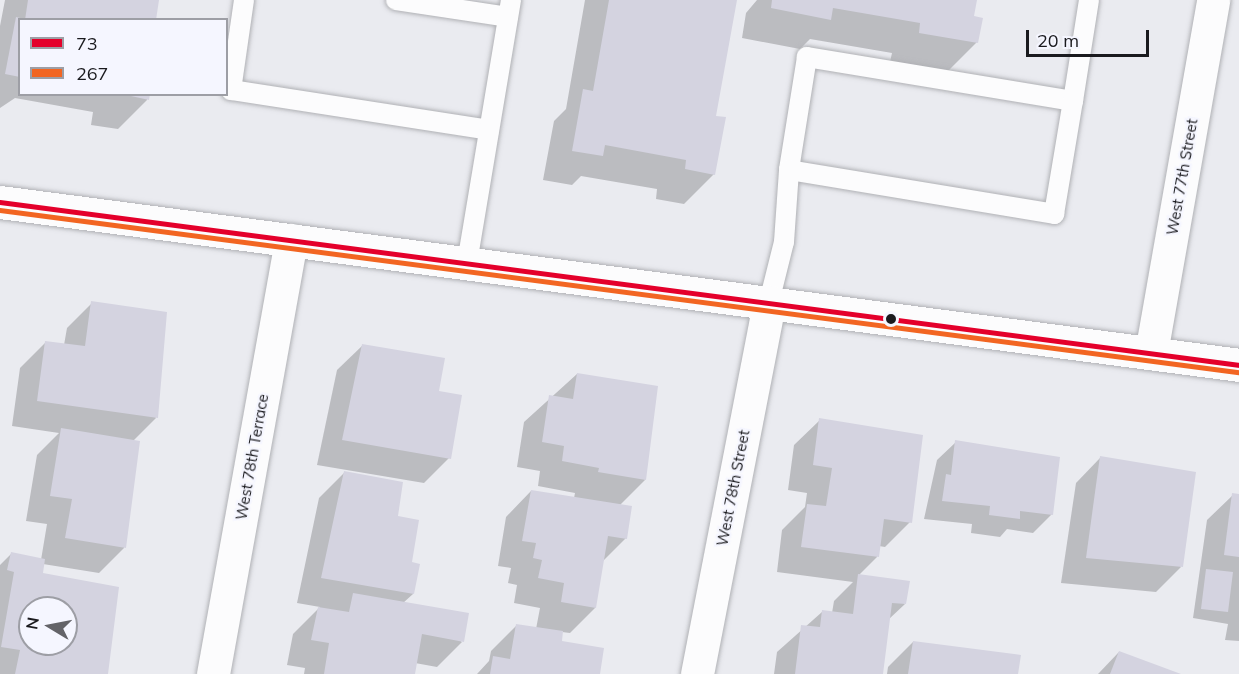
<!DOCTYPE html>
<html>
<head>
<meta charset="utf-8">
<style>
  body { margin:0 }
  #map { position:relative; width:1239px; height:674px; overflow:hidden; background:#eaebf0; font-family:Mulish,sans-serif }
  div>[style] { position:absolute }
  [style*='--x'] { left:calc(var(--x)*1px); top:calc(var(--y)*1px); width:calc(var(--w)*1px); rotate:calc(var(--a)*1deg) }
  .shadow>* { inset:0; background:#0003 }
  .building>* { inset:0; background:#d4d3e0 }
  .roads { filter:drop-shadow(0 0 2px #b0b1b5) drop-shadow(0 0 2px #b0b1b5) }
  .service>* { height:20px; margin:-10px; padding:0 10px; transform-origin:10px; border-radius:10px; background:#fcfcfd }
  .minor>* { height:33px; margin:-16.5px; padding:0 16.5px; transform-origin:16.5px; border-radius:16.5px; background:#fcfcfd }
  .tertiary>* { height:33px; margin:-16.5px; padding:0 16.5px; transform-origin:16.5px; border-radius:16.5px; background:#fcfcfd }
  .secondary>* { height:33px; margin:-16.5px; padding:0 16.5px; transform-origin:16.5px; border-radius:16.5px; background:#fcfcfd }
  .bus-1>* { height:4.5px; margin:-2.25px; padding:0 2.25px; transform-origin:2.25px; border-radius:2.25px; background:#e4002b }
  .bus-2>* { height:4.5px; margin:-2.25px; padding:0 2.25px; transform-origin:2.25px; border-radius:2.25px; background:#f26522 }
  .dots>* { width:16px; height:16px; translate:-50% -50%; box-sizing:border-box; border:3px solid #f5f6ff; border-radius:50% }
  span { translate:-50% -50%; white-space:nowrap; text-align:center; line-height:1.15; -webkit-text-stroke:4.5px #f5f6ff; paint-order:stroke }
  .street-label { font-size:15px; color:#1a1a1e }
  .legend { position:absolute; left:18px; top:18px; width:210px; height:78px; box-sizing:border-box; background:#f5f6ff; border:2px solid #9d9ea5; margin:0; padding:8px 10px; list-style:none; font-size:18px; color:#1a1a1e }
  .legend li { display:flex; align-items:center; gap:12px; height:30px }
  .legend b { width:30px; border:2px solid #9d9ea5 }
  .north { position:absolute; left:18px; top:596px; width:60px; height:60px; box-sizing:border-box; background:#f5f6ff; border:2px solid #9d9ea5; border-radius:50%; rotate:280deg; font-size:16px; font-weight:700; line-height:24px; text-align:center; color:#1a1a1e }
  .north::after { content:''; display:block; margin:auto; width:21px; height:27px; background:#636368; clip-path:polygon(50% 0,100% 100%,50% 72%,0 100%) }
  .scale { position:absolute; left:1026px; top:30px; width:123px; height:27px; box-sizing:border-box; border:3px solid #1a1a1e; border-top:0; padding-left:8px; font-size:18px; line-height:21px; white-space:nowrap; color:#1a1a1e; -webkit-text-stroke:4px #f5f6ff; paint-order:stroke }
</style>
</head>
<body>
<div id="map">
  <div class="shadow">
    <i style="clip-path:polygon(5px 0,158px 0,154px 20px,20px 20px,20px 94px,148px 94px,147px 100px,118px 129px,91px 125px,93px 112px,15px 98px,0 108px,0 26px)"></i>
    <i style="clip-path:polygon(585px 0,735px 0,714px 117px,714px 174px,684px 204px,656px 199px,657px 189px,581px 176px,572px 185px,543px 180px,554px 121px,566px 109px)"></i>
    <i style="clip-path:polygon(757px 0,975px 0,972px 17px,977px 42px,947px 72px,890px 62px,892px 53px,810px 39px,800px 49px,742px 38px,746px 13px)"></i>
    <i style="clip-path:polygon(evenodd,92px 303px,156px 418px,132px 442px,138px 443px,124px 548px,99px 573px,43px 564px,41px 574px,118px 588px,106px 674px,0 674px,0 565px,11px 554px,41px 560px,47px 524px,26px 521px,37px 455px,59px 433px,12px 426px,20px 368px,46px 342px,64px 345px,67px 328px,92px 303px,30px 608px,66px 608px,66px 644px,30px 644px,30px 608px)"></i>
    <i style="clip-path:polygon(363px 345px,449px 458px,424px 483px,317px 465px,337px 370px)"></i>
    <i style="clip-path:polygon(577px 374px,645px 480px,619px 506px,626px 538px,602px 562px,595px 608px,570px 633px,562px 632px,560px 643px,600px 674px,477px 674px,489px 661px,491px 651px,516px 626px,536px 629px,540px 608px,514px 603px,517px 585px,508px 583px,511px 568px,498px 566px,506px 517px,531px 491px,574px 498px,575px 493px,538px 486px,540px 471px,517px 467px,524px 422px)"></i>
    <i style="clip-path:polygon(820px 420px,910px 522px,885px 547px,879px 546px,877px 557px,858px 576px,905px 604px,888px 620px,881px 674px,774px 674px,777px 652px,822px 612px,832px 613px,834px 601px,853px 582px,777px 572px,782px 530px,805px 507px,807px 493px,788px 490px,794px 445px)"></i>
    <i style="clip-path:polygon(956px 442px,1052px 514px,1033px 533px,1007px 529px,1000px 537px,971px 533px,972px 524px,924px 519px,937px 460px)"></i>
    <i style="clip-path:polygon(1101px 457px,1181px 567px,1156px 592px,1061px 583px,1076px 483px)"></i>
    <i style="clip-path:polygon(344px 473px,396px 517px,410px 563px,413px 594px,403px 603px,462px 642px,437px 667px,415px 663px,413px 674px,304px 674px,305px 668px,287px 665px,293px 634px,320px 607px,297px 603px,319px 498px)"></i>
    <i style="clip-path:polygon(1233px 495px,1239px 496px,1239px 641px,1225px 640px,1228px 624px,1193px 618px,1207px 520px)"></i>
    <i style="clip-path:polygon(913px 642px,1017px 674px,887px 674px,888px 667px)"></i>
    <i style="clip-path:polygon(1119px 652px,1177px 674px,1098px 674px)"></i>
  </div>
  <div class="building">
    <i style="clip-path:polygon(28px 0,159px 0,156px 20px,25px 20px)"></i>
    <i style="clip-path:polygon(609px 0,737px 0,716px 116px,726px 117px,715px 175px,685px 169px,686px 160px,605px 145px,603px 156px,572px 151px,583px 89px,593px 91px)"></i>
    <i style="clip-path:polygon(772px 0,977px 0,974px 16px,983px 18px,978px 43px,919px 33px,920px 23px,833px 8px,831px 20px,771px 8px)"></i>
    <i style="clip-path:polygon(16px 17px,20px 18px,20px 77px,5px 74px)"></i>
    <i style="clip-path:polygon(122px 94px,150px 94px,149px 100px)"></i>
    <i style="clip-path:polygon(91px 301px,167px 312px,158px 418px,37px 401px,45px 341px,85px 346px)"></i>
    <i style="clip-path:polygon(362px 344px,445px 358px,439px 391px,462px 395px,451px 459px,342px 440px)"></i>
    <i style="clip-path:polygon(577px 373px,658px 386px,646px 480px,598px 472px,599px 468px,562px 461px,564px 446px,542px 442px,549px 395px,573px 399px)"></i>
    <i style="clip-path:polygon(819px 418px,923px 435px,912px 523px,884px 519px,879px 557px,801px 547px,807px 504px,826px 506px,832px 468px,813px 465px)"></i>
    <i style="clip-path:polygon(61px 428px,140px 441px,126px 548px,65px 538px,72px 499px,50px 496px)"></i>
    <i style="clip-path:polygon(955px 440px,1060px 457px,1053px 515px,1020px 511px,1020px 519px,989px 515px,990px 506px,942px 501px,946px 474px,951px 475px)"></i>
    <i style="clip-path:polygon(1100px 456px,1196px 472px,1183px 567px,1086px 558px)"></i>
    <i style="clip-path:polygon(344px 471px,403px 482px,398px 516px,419px 520px,412px 562px,420px 564px,414px 594px,321px 578px)"></i>
    <i style="clip-path:polygon(531px 490px,632px 506px,627px 539px,608px 536px,596px 608px,561px 602px,564px 583px,538px 578px,542px 560px,533px 558px,536px 543px,522px 541px)"></i>
    <i style="clip-path:polygon(1232px 493px,1239px 494px,1239px 557px,1224px 555px)"></i>
    <i style="clip-path:polygon(evenodd,11px 552px,45px 559px,43px 573px,119px 587px,108px 674px,15px 674px,20px 650px,1px 647px,14px 572px,7px 570px,11px 552px,30px 608px,66px 608px,66px 644px,30px 644px,30px 608px)"></i>
    <i style="clip-path:polygon(1206px 569px,1233px 572px,1228px 612px,1201px 609px)"></i>
    <i style="clip-path:polygon(858px 574px,910px 581px,906px 604px,892px 603px,883px 674px,795px 674px,801px 625px,820px 627px,822px 610px,853px 614px)"></i>
    <i style="clip-path:polygon(353px 593px,469px 613px,464px 642px,422px 634px,415px 674px,324px 674px,329px 643px,311px 640px,318px 607px,349px 612px)"></i>
    <i style="clip-path:polygon(516px 624px,563px 631px,562px 641px,604px 648px,600px 674px,490px 674px,493px 656px,510px 659px)"></i>
    <i style="clip-path:polygon(913px 641px,1021px 655px,1018px 674px,908px 674px)"></i>
    <i style="clip-path:polygon(1119px 651px,1181px 674px,1110px 674px)"></i>
  </div>
  <div class="roads">
    <div class="service">
      <i style="--x:244;--y:0;--w:91;--a:98.2"></i>
      <i style="--x:231;--y:90;--w:261;--a:8.8"></i>
      <i style="--x:396;--y:0;--w:113;--a:8.6"></i>
      <i style="--x:1073;--y:101;--w:270;--a:-170.6"></i>
      <i style="--x:807;--y:57;--w:114;--a:99.1"></i>
      <i style="--x:789;--y:170;--w:269;--a:9.4"></i>
      <i style="--x:1054;--y:214;--w:115;--a:-80.5"></i>
      <i style="--x:1073;--y:101;--w:102;--a:-81"></i>
      <i style="--x:467;--y:263;--w:267;--a:-80.5"></i>
      <i style="--x:769;--y:302;--w:62;--a:-76"></i>
      <i style="--x:784;--y:242;--w:72;--a:-86"></i>
    </div>
    <div class="minor">
      <i style="--x:213;--y:674;--w:441;--a:-79.8"></i>
      <i style="--x:697;--y:674;--w:379;--a:-79"></i>
    </div>
    <div class="tertiary">
      <i style="--x:1151;--y:353;--w:358;--a:-80"></i>
    </div>
    <div class="secondary">
      <i style="--x:0;--y:202;--w:1250;--a:7.49"></i>
    </div>
  </div>
  <div class="bus-1">
    <i style="--x:0;--y:202;--w:1250;--a:7.49"></i>
  </div>
  <div class="bus-2">
    <i style="--x:0;--y:210;--w:1249;--a:7.46"></i>
  </div>
  <div class="dots">
    <i style="left:891px;top:319px;background:#1a1a1e"></i>
  </div>
  <div class="street-label">
    <span style="left:1182px;top:177px;rotate:-80deg">West 77th Street</span>
    <span style="left:252px;top:457px;rotate:-80deg">West 78th Terrace</span>
    <span style="left:733px;top:488px;rotate:-79deg">West 78th Street</span>
  </div>
  <ul class="legend">
  <li><b style="height:8px;background:#e4002b"></b>73</li>
  <li><b style="height:8px;background:#f26522"></b>267</li>
  </ul>
  <div class="north">N</div>
  <div class="scale">20 m</div>
</div>
</body>
</html>
